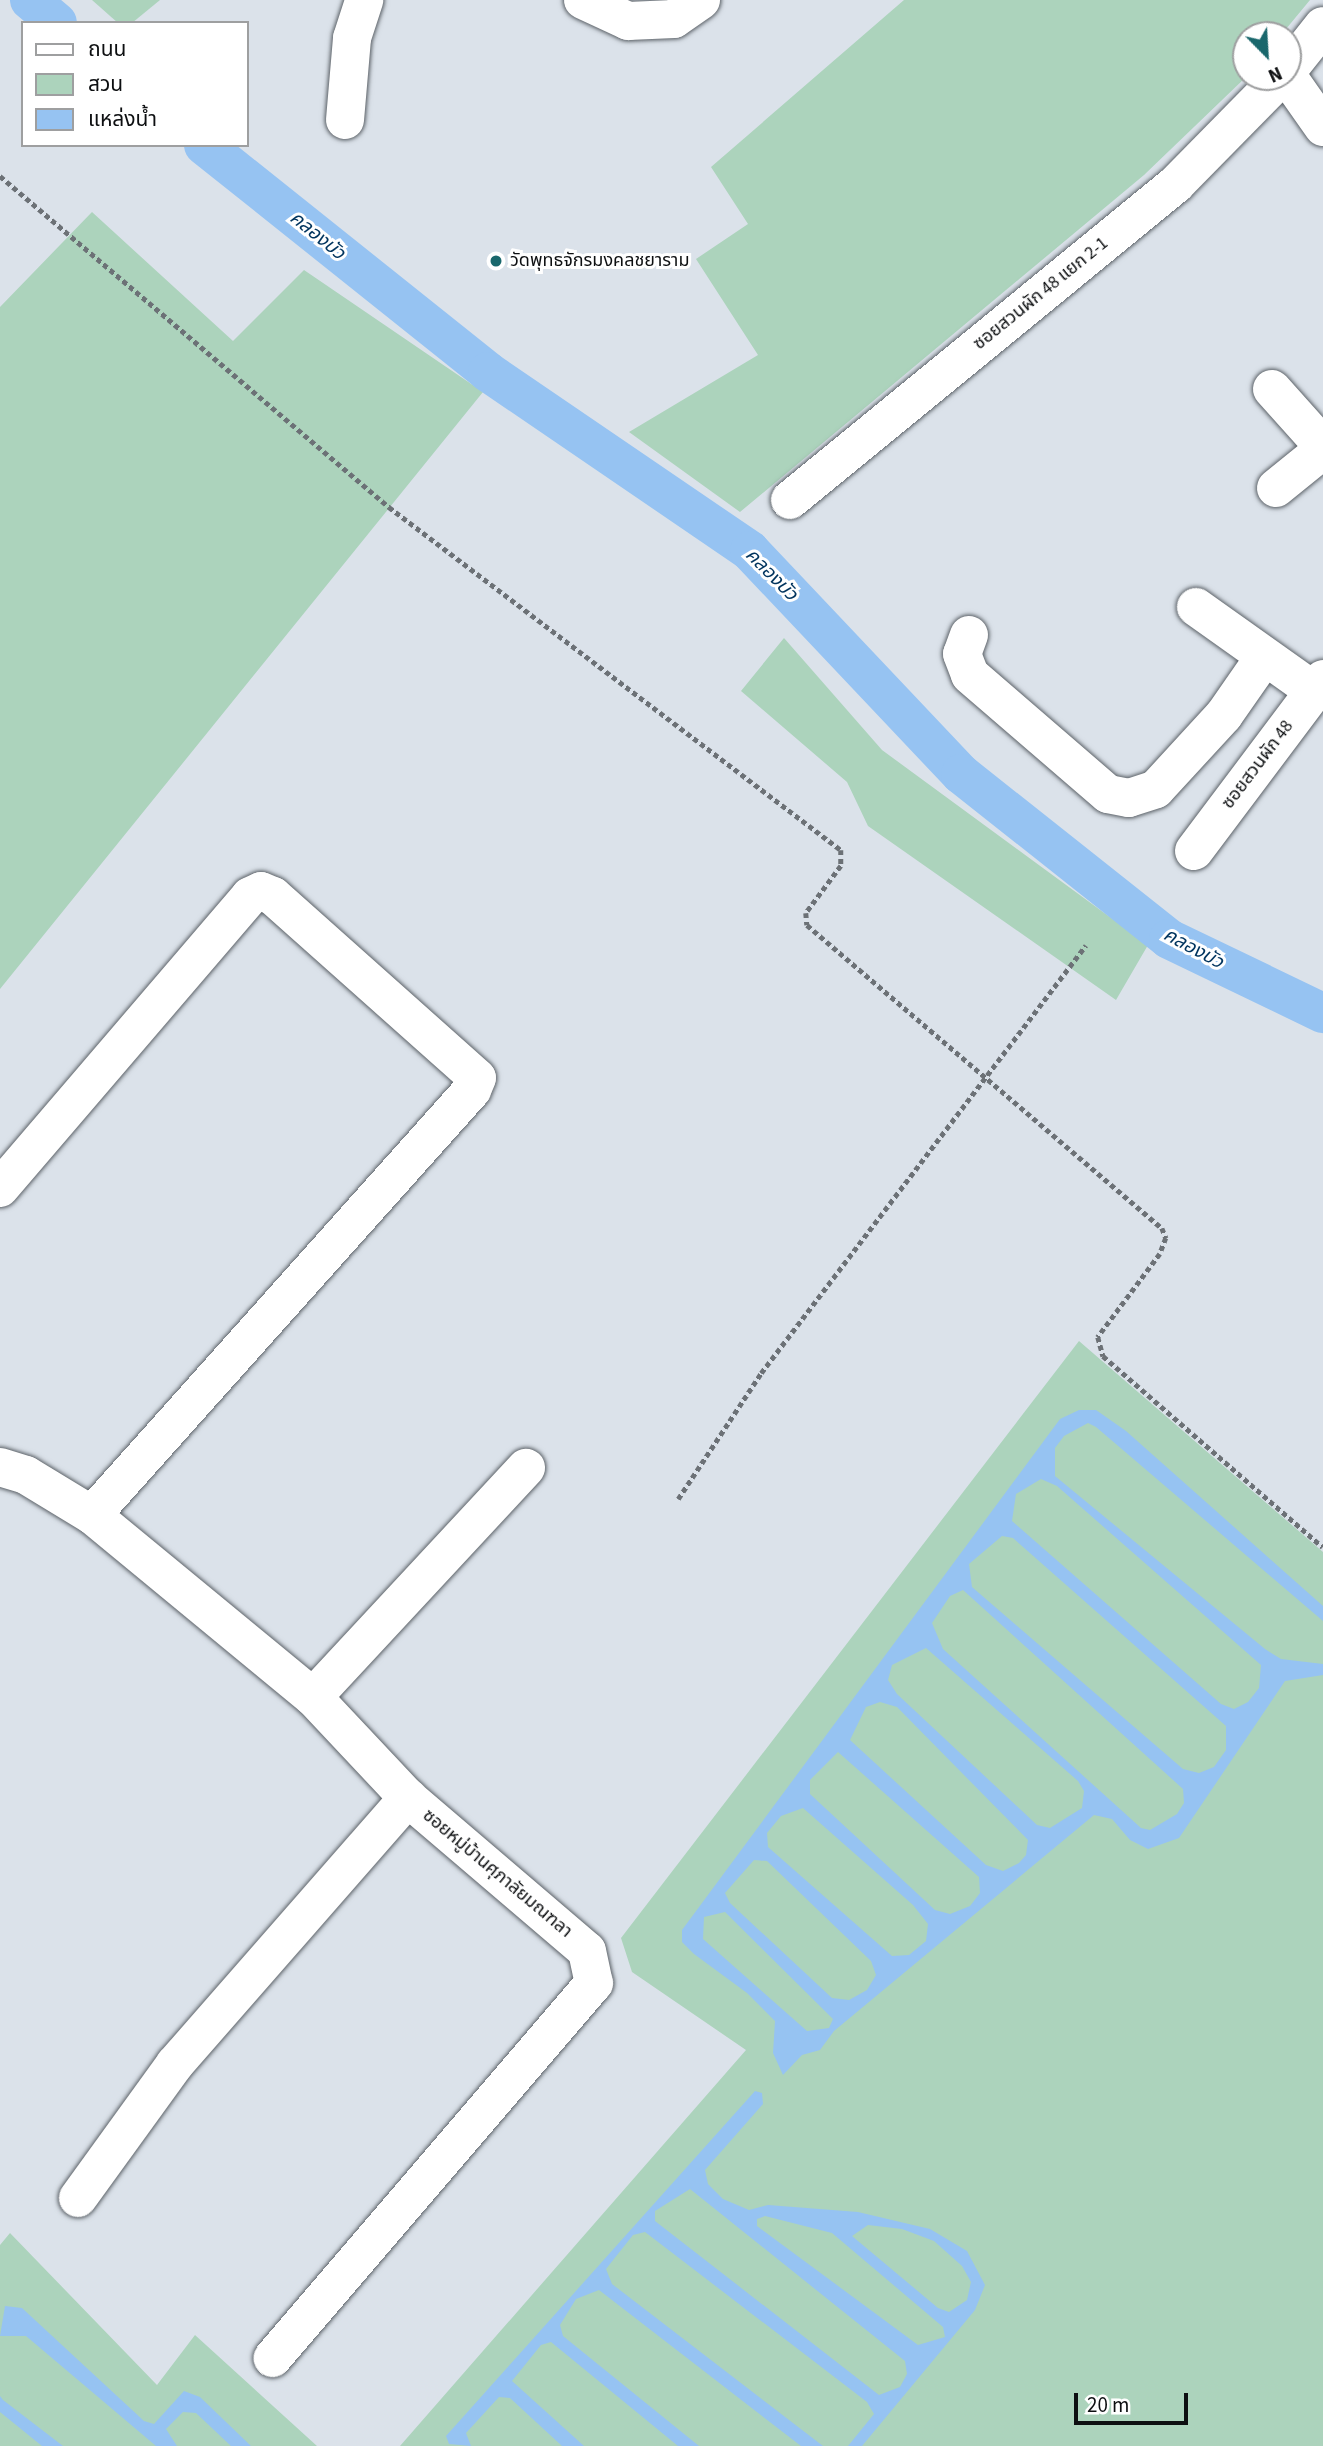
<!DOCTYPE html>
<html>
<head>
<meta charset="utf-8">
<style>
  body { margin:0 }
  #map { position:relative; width:1323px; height:2446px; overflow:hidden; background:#dbe2ea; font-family:"Source Sans 3","Noto Sans Thai",sans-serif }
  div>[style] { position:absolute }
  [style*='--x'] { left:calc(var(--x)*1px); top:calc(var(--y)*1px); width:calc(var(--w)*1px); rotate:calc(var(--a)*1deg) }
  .green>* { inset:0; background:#acd3bc }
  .water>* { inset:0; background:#96c3f2 }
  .canal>* { height:40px; margin:-20px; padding:0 20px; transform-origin:20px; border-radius:20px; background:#96c3f2 }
  .path>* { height:4.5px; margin-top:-2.25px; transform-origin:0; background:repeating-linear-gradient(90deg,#6c7176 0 5px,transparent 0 8.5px) }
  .roads { filter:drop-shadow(0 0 2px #5c6268) drop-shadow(0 0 2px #5c6268) }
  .minor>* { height:38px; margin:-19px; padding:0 19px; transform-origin:19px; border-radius:19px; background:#fff }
  .dots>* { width:19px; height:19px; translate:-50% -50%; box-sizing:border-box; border:4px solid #fff; border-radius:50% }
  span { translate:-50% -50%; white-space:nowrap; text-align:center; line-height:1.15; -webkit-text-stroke:6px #fff; paint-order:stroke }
  .poi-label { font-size:18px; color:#0d0f11 }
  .left { translate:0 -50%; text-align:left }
  .street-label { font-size:18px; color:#0d0f11 }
  .water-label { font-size:19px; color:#00345e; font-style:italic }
  .legend { position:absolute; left:21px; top:21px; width:228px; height:126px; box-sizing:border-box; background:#fff; border:2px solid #9e9fa0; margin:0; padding:9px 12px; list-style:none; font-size:21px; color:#0d0f11 }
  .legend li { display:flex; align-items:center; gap:14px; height:35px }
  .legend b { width:35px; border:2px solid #9e9fa0 }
  .north { position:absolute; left:1232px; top:21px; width:70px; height:70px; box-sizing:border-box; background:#fff; border:2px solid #9e9fa0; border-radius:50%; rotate:156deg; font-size:19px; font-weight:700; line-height:28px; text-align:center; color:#0d0f11 }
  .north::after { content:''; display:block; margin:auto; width:24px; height:32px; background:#19676c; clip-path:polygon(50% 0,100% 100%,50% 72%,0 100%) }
  .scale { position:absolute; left:1074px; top:2393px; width:114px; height:32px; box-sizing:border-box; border:4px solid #0d0f11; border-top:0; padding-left:9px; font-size:21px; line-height:24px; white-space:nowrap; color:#0d0f11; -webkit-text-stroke:5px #fff; paint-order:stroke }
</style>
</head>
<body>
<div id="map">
  <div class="green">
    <i style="clip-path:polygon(92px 0,160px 0,132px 23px,118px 23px)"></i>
    <i style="clip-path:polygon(904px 0,1310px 0,1281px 35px,1246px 35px,1246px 77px,1144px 175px,740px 512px,629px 432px,758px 355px,696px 259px,748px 224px,711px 167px)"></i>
    <i style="clip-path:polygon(92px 212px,233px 341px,304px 270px,483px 392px,0 989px,0 307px)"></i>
    <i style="clip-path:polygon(784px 638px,882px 750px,1148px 945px,1116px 1000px,868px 826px,847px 782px,741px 691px)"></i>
    <i style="clip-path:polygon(1079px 1341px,1323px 1552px,1323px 2446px,400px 2446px,746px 2050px,632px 1972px,621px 1938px)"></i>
    <i style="clip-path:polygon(10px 2233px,157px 2385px,195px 2335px,317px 2446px,0 2446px,0 2245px)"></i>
  </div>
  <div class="water">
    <i style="clip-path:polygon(evenodd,1079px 1410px,1096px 1410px,1126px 1431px,1323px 1606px,1323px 1621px,1096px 1427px,1088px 1423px,1064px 1436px,1055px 1448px,1055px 1476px,1265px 1649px,1281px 1659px,1323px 1664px,1323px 1675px,1285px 1681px,1179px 1838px,1148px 1849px,1130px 1840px,1112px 1819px,1094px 1815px,834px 2031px,820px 2050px,802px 2055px,783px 2075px,773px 2053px,775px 2021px,747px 1993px,694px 1954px,682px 1942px,682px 1930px,1060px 1419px,1079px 1410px,1041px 1479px,1057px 1486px,1261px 1665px,1259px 1688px,1248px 1702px,1234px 1709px,1221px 1704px,1012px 1521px,1016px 1494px,1041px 1479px,1079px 1410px,1002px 1536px,1013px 1538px,1226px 1726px,1226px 1750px,1214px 1767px,1199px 1773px,1183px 1769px,972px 1587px,969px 1564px,1002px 1536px,1079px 1410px,963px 1590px,1183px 1789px,1184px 1803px,1177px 1814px,1150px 1830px,1141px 1828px,943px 1649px,932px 1623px,950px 1596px,963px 1590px,1079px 1410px,926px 1648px,1078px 1781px,1084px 1791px,1082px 1808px,1050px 1828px,1037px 1825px,897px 1694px,888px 1680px,892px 1665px,926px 1648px,1079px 1410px,880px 1702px,897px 1707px,1028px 1840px,1026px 1855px,1019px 1863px,1003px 1871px,986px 1865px,850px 1740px,866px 1707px,880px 1702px,1079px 1410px,838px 1752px,979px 1877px,980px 1893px,970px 1906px,950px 1914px,935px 1910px,810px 1794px,810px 1780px,838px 1752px,1079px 1410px,803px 1808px,913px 1905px,928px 1924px,926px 1941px,909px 1955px,892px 1956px,768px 1847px,767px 1833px,781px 1816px,803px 1808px,1079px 1410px,754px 1860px,767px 1861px,871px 1961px,876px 1975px,867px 1990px,849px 2000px,832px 1998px,730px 1903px,725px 1893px,754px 1860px,1079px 1410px,725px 1912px,833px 2019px,829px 2028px,807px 2031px,703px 1939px,704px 1917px,725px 1912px)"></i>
    <i style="clip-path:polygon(evenodd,755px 2091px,762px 2093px,763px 2104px,705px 2170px,708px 2184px,723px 2199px,749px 2210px,768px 2205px,858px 2212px,930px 2229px,967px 2251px,985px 2285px,975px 2310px,862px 2446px,848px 2446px,874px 2414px,867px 2402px,645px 2232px,633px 2235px,606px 2269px,612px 2284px,823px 2446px,801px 2446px,599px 2290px,576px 2299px,560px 2325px,563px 2336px,699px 2446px,678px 2446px,551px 2342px,541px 2345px,512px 2381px,584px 2446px,562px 2446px,510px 2398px,499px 2397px,466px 2433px,471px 2446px,449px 2444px,446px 2436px,755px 2091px,690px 2189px,905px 2361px,907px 2374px,900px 2387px,879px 2395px,655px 2221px,655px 2211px,690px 2189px,755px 2091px,765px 2216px,832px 2233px,943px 2327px,945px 2337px,918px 2345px,757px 2226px,757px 2219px,765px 2216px,755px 2091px,868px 2225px,902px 2229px,934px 2241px,962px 2266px,971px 2282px,967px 2300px,949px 2312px,938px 2308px,852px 2236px,868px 2225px)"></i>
    <i style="clip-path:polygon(5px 2306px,22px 2308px,144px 2421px,154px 2424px,184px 2391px,200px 2397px,251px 2446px,231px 2446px,196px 2413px,183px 2412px,166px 2429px,177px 2446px,156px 2446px,26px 2336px,0 2336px)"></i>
    <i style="clip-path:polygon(0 2396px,3px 2400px,63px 2446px,42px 2446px,0 2412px)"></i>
  </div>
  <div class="canal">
    <i style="--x:30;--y:0;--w:35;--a:40"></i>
    <i style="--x:204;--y:145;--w:364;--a:38.6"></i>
    <i style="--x:488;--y:372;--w:317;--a:34.3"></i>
    <i style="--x:750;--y:551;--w:307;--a:46.6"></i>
    <i style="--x:961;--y:774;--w:265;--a:38.4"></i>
    <i style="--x:1169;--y:939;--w:171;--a:25.7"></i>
  </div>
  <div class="path">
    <i style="--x:0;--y:176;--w:511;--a:40.39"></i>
    <i style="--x:389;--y:507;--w:567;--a:37.19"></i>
    <i style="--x:841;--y:850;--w:16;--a:90"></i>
    <i style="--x:841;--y:866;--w:59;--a:126.7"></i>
    <i style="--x:806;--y:913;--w:12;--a:85"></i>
    <i style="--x:807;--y:925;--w:467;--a:40.5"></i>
    <i style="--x:1162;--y:1228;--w:11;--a:68"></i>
    <i style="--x:1166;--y:1238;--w:17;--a:111"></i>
    <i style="--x:1160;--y:1254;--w:104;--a:126.8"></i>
    <i style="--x:1098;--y:1337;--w:20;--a:75"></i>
    <i style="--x:1103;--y:1356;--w:291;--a:41"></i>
    <i style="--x:678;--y:1499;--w:151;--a:-56.6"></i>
    <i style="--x:761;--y:1373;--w:537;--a:-52.79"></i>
  </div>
  <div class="roads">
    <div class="minor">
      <i style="--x:583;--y:0;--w:50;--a:25"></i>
      <i style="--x:628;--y:21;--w:46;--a:-2.5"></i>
      <i style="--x:674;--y:19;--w:33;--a:-35"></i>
      <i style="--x:1288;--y:70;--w:56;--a:-51.5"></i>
      <i style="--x:1288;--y:77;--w:61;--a:55"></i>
      <i style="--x:345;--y:120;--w:82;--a:-85.1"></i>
      <i style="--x:352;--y:38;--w:40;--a:-72"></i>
      <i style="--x:1272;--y:389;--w:76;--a:48.2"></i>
      <i style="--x:1276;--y:488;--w:60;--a:-39"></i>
      <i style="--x:790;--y:500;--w:499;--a:-39.3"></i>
      <i style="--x:1176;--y:184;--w:150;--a:-45.5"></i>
      <i style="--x:1196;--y:607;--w:145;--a:35.4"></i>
      <i style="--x:969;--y:635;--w:20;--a:110"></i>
      <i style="--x:962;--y:654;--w:22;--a:69"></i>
      <i style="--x:970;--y:675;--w:182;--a:40.8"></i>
      <i style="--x:1108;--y:794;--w:21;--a:11"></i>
      <i style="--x:1129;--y:798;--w:28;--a:-18"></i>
      <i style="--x:1156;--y:789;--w:100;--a:-47.4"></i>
      <i style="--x:1224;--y:715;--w:68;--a:-55.1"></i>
      <i style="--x:1194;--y:851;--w:215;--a:-53.1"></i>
      <i style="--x:0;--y:1188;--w:384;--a:-49.4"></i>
      <i style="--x:250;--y:896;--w:12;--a:-24"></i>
      <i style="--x:261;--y:891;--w:13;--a:23"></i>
      <i style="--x:273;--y:896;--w:273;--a:41.7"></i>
      <i style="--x:477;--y:1078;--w:13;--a:113"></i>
      <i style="--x:472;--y:1090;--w:570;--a:131.8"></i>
      <i style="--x:0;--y:1467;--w:27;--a:17"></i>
      <i style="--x:26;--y:1475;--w:77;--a:31.2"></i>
      <i style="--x:92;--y:1515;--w:286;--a:39.5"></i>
      <i style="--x:313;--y:1697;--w:139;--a:46.8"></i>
      <i style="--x:408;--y:1798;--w:235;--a:40.5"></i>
      <i style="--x:587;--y:1951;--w:33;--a:78"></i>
      <i style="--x:594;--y:1983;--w:494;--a:130.6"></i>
      <i style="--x:313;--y:1697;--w:313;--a:-47.1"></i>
      <i style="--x:78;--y:2198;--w:165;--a:-54.1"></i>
      <i style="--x:175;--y:2064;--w:354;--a:-48.8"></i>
    </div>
  </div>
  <div class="dots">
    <i style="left:496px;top:261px;background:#19676c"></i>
  </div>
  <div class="poi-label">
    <span class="left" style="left:510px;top:261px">วัดพุทธจักรมงคลชยาราม</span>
  </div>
  <div class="street-label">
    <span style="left:1041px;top:294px;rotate:-39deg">ซอยสวนผัก 48 แยก 2-1</span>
    <span style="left:1258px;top:765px;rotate:-53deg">ซอยสวนผัก 48</span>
    <span style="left:497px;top:1874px;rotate:40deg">ซอยหมู่บ้านศุภาลัยมณฑลา</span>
  </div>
  <div class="water-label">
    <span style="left:317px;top:236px;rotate:39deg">คลองบัว</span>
    <span style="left:771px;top:575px;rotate:45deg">คลองบัว</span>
    <span style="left:1193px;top:949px;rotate:28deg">คลองบัว</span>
  </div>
  <ul class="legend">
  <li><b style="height:9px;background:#fff"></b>ถนน</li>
  <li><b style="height:19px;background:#acd3bc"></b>สวน</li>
  <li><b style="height:19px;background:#96c3f2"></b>แหล่งน้ำ</li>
  </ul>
  <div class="north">N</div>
  <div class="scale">20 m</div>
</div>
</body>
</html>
